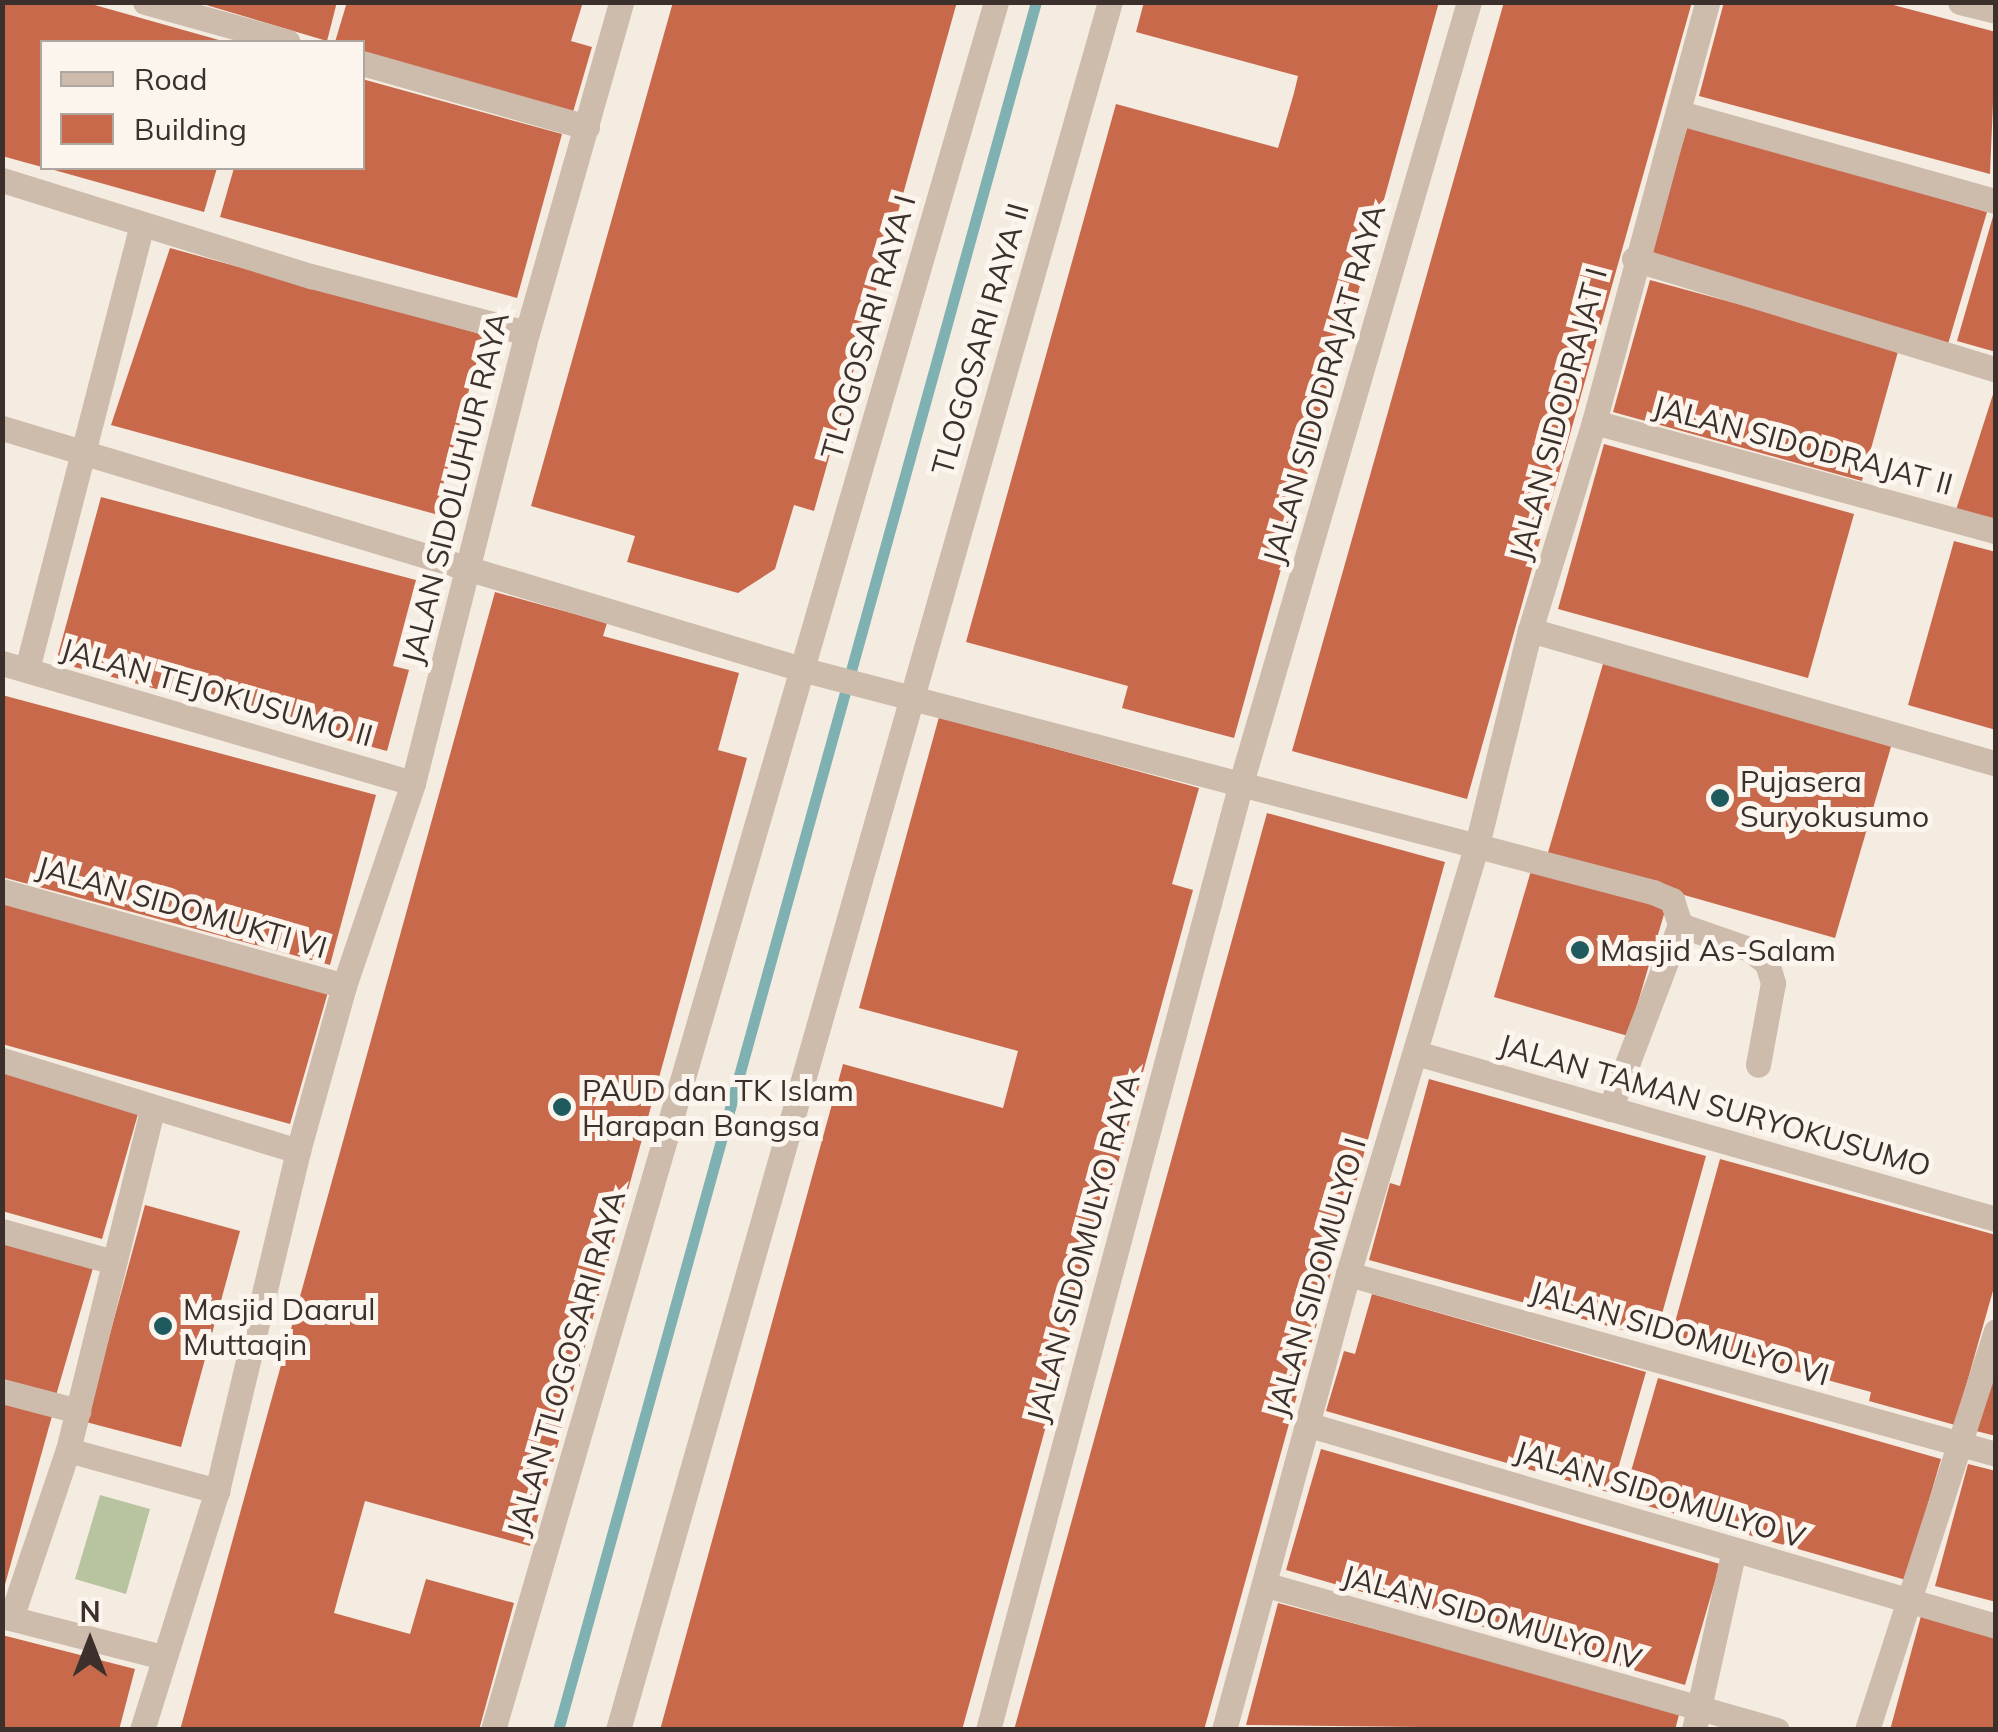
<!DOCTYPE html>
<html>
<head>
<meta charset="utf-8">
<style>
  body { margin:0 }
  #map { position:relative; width:1998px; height:1732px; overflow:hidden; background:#f4ebe1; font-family:Mulish,sans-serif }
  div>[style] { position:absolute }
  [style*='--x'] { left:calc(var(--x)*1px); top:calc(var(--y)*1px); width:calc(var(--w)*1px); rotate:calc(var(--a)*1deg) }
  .green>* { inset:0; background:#b8c4a0 }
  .stream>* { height:11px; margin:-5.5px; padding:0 5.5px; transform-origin:5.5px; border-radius:5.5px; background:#7fb0b2 }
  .building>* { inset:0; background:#c8694b }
  .minor>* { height:25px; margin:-12.5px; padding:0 12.5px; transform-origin:12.5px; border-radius:12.5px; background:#cdbbac }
  .dots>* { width:28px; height:28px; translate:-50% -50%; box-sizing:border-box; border:5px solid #fbf5ee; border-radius:50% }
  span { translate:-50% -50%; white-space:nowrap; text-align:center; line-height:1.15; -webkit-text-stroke:10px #fbf5ee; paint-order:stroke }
  .street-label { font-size:30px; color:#3b302b }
  .poi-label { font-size:30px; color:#3b302b }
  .left { translate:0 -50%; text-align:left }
  .frame { position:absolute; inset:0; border:5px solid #3b302b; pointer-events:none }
  .legend { position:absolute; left:40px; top:40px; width:325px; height:130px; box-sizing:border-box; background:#fbf5ee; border:2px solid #aea6a0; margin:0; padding:12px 18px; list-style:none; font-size:30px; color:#3b302b }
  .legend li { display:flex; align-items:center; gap:20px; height:50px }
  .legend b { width:50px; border:2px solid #aea6a0 }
  .north { position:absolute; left:40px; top:1592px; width:100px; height:100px; -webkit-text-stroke:8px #fbf5ee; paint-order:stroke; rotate:0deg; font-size:28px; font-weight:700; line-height:40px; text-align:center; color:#3b302b }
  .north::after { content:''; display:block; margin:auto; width:35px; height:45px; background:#3b302b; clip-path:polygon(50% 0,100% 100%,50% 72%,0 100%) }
</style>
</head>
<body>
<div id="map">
  <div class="green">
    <i style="clip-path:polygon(100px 1495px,150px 1509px,126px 1594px,75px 1579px)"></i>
  </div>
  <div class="stream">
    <i style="--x:558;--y:1730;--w:1793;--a:-74.54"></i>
  </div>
  <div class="building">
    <i style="clip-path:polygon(2px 2px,84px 2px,226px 42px,42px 42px,42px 167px,2px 156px)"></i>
    <i style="clip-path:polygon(196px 2px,337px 2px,327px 41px)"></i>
    <i style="clip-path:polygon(347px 2px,583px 2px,571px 41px,592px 47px,573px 112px,362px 51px,362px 42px,335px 42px)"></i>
    <i style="clip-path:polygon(673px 2px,957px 2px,814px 511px,794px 505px,775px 569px,738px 593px,627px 562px,635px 536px,531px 506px)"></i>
    <i style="clip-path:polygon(1144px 2px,1439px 2px,1234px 738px,1122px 708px,1128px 686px,966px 642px,1116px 104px,1278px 148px,1294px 93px,1298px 76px,1136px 32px)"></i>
    <i style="clip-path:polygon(1504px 2px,1692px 2px,1467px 799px,1292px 751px)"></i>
    <i style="clip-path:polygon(1724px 2px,1882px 2px,1996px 32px,1990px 174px,1699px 96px)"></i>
    <i style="clip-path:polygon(362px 79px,562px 134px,517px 298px,220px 217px,234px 168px,362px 168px)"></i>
    <i style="clip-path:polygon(1688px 125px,1987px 212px,1948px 344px,1649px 257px)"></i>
    <i style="clip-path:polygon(47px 168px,217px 168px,204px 212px)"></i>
    <i style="clip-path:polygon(1994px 213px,1996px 213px,1996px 352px,1957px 341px)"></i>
    <i style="clip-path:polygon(170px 248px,484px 335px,435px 514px,111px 425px)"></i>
    <i style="clip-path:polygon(1650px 280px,1899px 348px,1862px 481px,1613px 412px)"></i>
    <i style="clip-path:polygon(1996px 385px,1996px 522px,1956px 510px)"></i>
    <i style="clip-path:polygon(1604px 444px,1854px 514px,1808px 678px,1558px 609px)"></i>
    <i style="clip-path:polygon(101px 497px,416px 580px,393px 666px,409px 670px,387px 751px,56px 662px)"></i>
    <i style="clip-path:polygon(1954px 541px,1996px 552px,1996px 730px,1908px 705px)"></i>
    <i style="clip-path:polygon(495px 592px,607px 623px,603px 636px,739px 673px,718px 750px,747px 758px,530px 1546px,365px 1501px,339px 1594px,334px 1613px,410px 1634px,426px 1579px,514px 1603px,479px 1730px,180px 1730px)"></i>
    <i style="clip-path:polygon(1605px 657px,1893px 740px,1835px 938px,1547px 856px)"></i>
    <i style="clip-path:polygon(2px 695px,376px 795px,330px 965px,2px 877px)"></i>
    <i style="clip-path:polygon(939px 717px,1199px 788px,1172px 884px,1193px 890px,1024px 1506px,962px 1730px,660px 1730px,843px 1064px,1003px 1108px,1018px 1051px,859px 1008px)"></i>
    <i style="clip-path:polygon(1267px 813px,1445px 862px,1204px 1730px,1014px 1730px)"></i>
    <i style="clip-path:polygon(1533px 864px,1667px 904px,1628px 1036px,1494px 997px)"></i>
    <i style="clip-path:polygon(2px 902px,328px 992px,290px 1124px,2px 1044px)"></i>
    <i style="clip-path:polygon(2px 1069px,140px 1107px,102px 1239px,2px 1211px)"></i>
    <i style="clip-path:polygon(1429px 1079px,1706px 1156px,1655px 1339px,1369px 1260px,1390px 1183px,1400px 1186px)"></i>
    <i style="clip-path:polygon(1720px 1159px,1996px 1235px,1996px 1280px,1955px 1425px,1869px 1401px,1871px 1392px,1671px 1337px)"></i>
    <i style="clip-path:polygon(145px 1205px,240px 1231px,181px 1447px,86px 1422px)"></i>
    <i style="clip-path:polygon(2px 1242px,93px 1268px,55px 1399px,2px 1385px)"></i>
    <i style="clip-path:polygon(1372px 1294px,1646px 1372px,1611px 1493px,1326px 1411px,1344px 1351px,1355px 1354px)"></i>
    <i style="clip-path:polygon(1996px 1368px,1996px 1436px,1976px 1431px)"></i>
    <i style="clip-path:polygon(1658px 1378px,1941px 1459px,1906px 1580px,1623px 1499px)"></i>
    <i style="clip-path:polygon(2px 1402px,52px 1416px,4px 1588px,2px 1588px)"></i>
    <i style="clip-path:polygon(1321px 1449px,1720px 1564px,1685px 1685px,1286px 1570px)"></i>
    <i style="clip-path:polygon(1968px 1464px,1996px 1471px,1996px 1602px,1935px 1586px)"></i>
    <i style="clip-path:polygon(1278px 1603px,1680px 1711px,1675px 1730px,1246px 1725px)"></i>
    <i style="clip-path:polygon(1921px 1616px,1996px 1636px,1996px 1730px,1890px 1730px)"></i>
    <i style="clip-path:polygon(2px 1635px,135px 1669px,119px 1730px,2px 1730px)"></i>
  </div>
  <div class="minor">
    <i style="--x:145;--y:2;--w:148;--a:15.6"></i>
    <i style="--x:1960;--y:2;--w:37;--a:14"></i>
    <i style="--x:362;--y:63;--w:234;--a:15.9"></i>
    <i style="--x:1680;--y:113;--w:328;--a:15.6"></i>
    <i style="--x:2;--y:180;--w:324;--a:17.3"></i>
    <i style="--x:311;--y:276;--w:223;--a:14.8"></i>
    <i style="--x:1634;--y:259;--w:379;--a:17"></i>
    <i style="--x:1594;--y:422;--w:417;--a:15.2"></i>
    <i style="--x:2;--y:428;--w:835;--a:16.78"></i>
    <i style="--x:801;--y:669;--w:881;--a:14.67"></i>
    <i style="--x:1653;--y:892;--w:21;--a:23"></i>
    <i style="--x:1672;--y:900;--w:26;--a:72"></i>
    <i style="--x:1530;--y:630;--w:485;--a:16"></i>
    <i style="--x:2;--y:663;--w:428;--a:16.3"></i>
    <i style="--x:27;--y:669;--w:459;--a:-75.5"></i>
    <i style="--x:2;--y:891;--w:355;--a:15.5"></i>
    <i style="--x:1416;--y:1053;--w:603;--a:15.97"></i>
    <i style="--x:2;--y:1060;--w:310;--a:17.1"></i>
    <i style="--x:1610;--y:1109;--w:197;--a:-69.2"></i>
    <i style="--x:1680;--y:925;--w:73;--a:19.2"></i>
    <i style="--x:1749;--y:949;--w:23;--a:38"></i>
    <i style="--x:1767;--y:963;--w:21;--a:73"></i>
    <i style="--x:1773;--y:983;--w:83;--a:100.4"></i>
    <i style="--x:2;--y:1231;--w:112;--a:15.5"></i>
    <i style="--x:1348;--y:1274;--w:673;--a:15.52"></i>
    <i style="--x:2;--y:1391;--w:79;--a:14.7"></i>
    <i style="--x:1306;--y:1424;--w:719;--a:16.32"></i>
    <i style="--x:68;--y:1450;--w:155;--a:15.4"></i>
    <i style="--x:1267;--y:1585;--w:530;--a:15.87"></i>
    <i style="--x:2;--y:1616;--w:166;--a:14.3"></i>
    <i style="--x:11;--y:1618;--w:177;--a:-71.3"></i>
    <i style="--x:68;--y:1450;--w:353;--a:-76.1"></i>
    <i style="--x:142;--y:1730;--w:250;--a:-72.6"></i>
    <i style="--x:217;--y:1491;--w:350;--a:-76.6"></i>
    <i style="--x:298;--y:1151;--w:171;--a:-74.4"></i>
    <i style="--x:344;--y:986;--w:214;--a:-71.2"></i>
    <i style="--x:413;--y:783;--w:464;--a:-75.8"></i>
    <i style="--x:527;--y:333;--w:344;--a:-74.1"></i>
    <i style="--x:493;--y:1730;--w:1800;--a:-73.77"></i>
    <i style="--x:618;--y:1730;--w:1797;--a:-74.11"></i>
    <i style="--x:988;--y:1730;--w:980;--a:-75.04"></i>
    <i style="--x:1241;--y:783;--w:814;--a:-73.73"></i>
    <i style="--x:1224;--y:1730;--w:473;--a:-74.8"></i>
    <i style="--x:1348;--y:1274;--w:448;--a:-73.3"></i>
    <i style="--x:1477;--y:845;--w:221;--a:-76.2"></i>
    <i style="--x:1530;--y:630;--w:218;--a:-72.9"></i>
    <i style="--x:1594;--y:422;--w:435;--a:-74.9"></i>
    <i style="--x:1694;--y:1730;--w:184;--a:-77.5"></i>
    <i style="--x:1867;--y:1730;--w:419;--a:-72.1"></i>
  </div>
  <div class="dots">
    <i style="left:1720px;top:798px;background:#1f5a5e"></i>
    <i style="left:1580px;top:950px;background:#1f5a5e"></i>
    <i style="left:562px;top:1107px;background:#1f5a5e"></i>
    <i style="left:163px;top:1326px;background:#1f5a5e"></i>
  </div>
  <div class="street-label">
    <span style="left:868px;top:327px;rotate:-74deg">TLOGOSARI RAYA I</span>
    <span style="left:980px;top:339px;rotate:-74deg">TLOGOSARI RAYA II</span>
    <span style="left:1324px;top:384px;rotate:-74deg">JALAN SIDODRAJAT RAYA</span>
    <span style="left:1558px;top:414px;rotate:-75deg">JALAN SIDODRAJAT I</span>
    <span style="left:1803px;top:445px;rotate:15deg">JALAN SIDODRAJAT II</span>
    <span style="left:455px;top:488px;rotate:-76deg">JALAN SIDOLUHUR RAYA</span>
    <span style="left:217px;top:692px;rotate:16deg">JALAN TEJOKUSUMO II</span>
    <span style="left:182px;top:907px;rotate:16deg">JALAN SIDOMUKTI VI</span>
    <span style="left:1715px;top:1105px;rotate:16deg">JALAN TAMAN SURYOKUSUMO</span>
    <span style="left:1083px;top:1248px;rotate:-75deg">JALAN SIDOMULYO RAYA</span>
    <span style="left:1316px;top:1277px;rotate:-74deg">JALAN SIDOMULYO I</span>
    <span style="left:1680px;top:1333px;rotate:16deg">JALAN SIDOMULYO VI</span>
    <span style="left:566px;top:1363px;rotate:-74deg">JALAN TLOGOSARI RAYA</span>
    <span style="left:1660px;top:1494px;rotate:17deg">JALAN SIDOMULYO V</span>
    <span style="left:1492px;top:1617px;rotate:16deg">JALAN SIDOMULYO IV</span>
  </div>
  <div class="poi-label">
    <span class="left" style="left:1740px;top:798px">Pujasera<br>Suryokusumo</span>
    <span class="left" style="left:1600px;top:950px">Masjid As-Salam</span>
    <span class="left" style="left:582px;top:1107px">PAUD dan TK Islam<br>Harapan Bangsa</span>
    <span class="left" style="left:183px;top:1326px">Masjid Daarul<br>Muttaqin</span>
  </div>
  <div class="frame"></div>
  <ul class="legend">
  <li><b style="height:12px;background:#cdbbac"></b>Road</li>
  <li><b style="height:28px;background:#c8694b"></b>Building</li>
  </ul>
  <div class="north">N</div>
</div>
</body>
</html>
